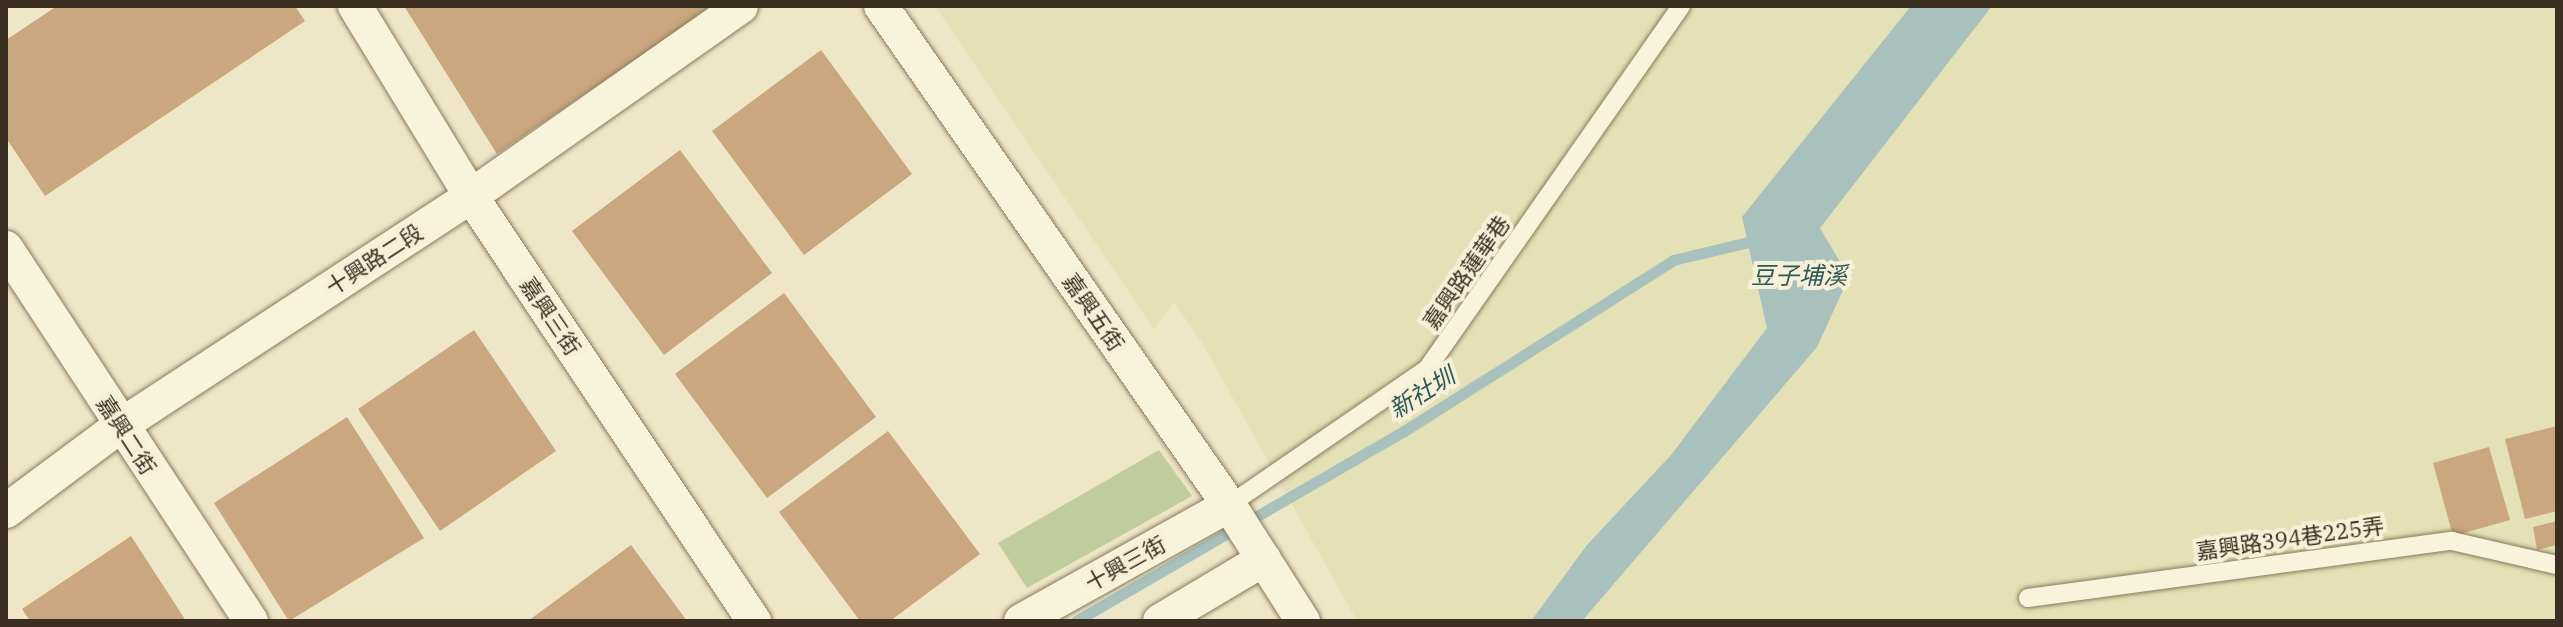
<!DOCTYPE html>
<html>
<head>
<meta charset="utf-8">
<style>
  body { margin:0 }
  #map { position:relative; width:2563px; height:627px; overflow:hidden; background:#ede6c7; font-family:"IBM Plex Serif","Noto Sans TC",serif }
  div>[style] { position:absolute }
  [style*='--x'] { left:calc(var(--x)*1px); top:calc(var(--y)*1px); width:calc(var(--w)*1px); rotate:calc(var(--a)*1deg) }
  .farmland>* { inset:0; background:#e3e1b5 }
  .green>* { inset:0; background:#c0cc9b }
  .water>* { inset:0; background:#a8c1bd }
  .stream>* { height:11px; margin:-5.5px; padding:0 5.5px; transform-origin:5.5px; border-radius:5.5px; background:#a8c1bd }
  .building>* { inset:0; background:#caa77e }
  .roads { filter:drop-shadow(0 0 2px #89795d) drop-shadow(0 0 2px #89795d) }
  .service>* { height:18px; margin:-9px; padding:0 9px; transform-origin:9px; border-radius:9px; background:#f8f3db }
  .minor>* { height:34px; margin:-17px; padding:0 17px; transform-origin:17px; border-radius:17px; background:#f8f3db }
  span { translate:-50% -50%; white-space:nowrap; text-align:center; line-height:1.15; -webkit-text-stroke:8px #f5f0d7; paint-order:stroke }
  .street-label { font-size:22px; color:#3a2f20 }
  .water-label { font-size:24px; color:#305759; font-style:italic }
  .frame { position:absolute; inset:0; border:8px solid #3a2f20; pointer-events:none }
</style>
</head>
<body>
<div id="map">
  <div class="farmland">
    <i style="clip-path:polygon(935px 6px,2557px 6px,2557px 621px,1357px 621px,1204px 346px,1174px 302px,1154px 329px)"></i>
  </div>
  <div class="green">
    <i style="clip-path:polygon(1159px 450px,1192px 496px,1027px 588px,998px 543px)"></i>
  </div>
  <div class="water">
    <i style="clip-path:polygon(1911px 6px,1992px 6px,1820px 228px,1849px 277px,1817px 347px,1582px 621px,1531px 621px,1587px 545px,1671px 455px,1767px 328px,1742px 217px)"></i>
  </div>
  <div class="stream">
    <i style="--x:1076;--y:621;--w:379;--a:-30.1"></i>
    <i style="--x:1404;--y:431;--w:319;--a:-32.4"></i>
    <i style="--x:1673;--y:260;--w:90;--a:-13.4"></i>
  </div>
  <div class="building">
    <i style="clip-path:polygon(57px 6px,295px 6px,305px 21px,45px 196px,6px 138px,6px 40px)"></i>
    <i style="clip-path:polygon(404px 6px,714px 6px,497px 154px)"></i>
    <i style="clip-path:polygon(821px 50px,912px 174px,804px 255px,712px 131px)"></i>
    <i style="clip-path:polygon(680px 150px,772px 273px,664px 355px,572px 231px)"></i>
    <i style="clip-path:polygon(784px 293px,876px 417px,767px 498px,675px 374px)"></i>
    <i style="clip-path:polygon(474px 330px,556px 451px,440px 531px,358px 409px)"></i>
    <i style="clip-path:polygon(347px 417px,424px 538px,289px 621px,214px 503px)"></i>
    <i style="clip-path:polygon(2557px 426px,2557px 511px,2525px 519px,2505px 439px)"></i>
    <i style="clip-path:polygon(888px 431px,980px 554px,890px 621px,860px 621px,779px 512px)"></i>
    <i style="clip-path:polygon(2489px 447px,2510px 520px,2453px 536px,2433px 463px)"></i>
    <i style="clip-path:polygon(2557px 521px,2557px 545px,2537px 550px,2533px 527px)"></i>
    <i style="clip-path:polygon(131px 536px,186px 621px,30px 621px,22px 609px)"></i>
    <i style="clip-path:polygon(631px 545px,687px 621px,528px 621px)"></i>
  </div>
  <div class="roads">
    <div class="service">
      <i style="--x:1229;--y:505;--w:240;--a:-34.5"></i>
      <i style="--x:1427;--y:369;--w:443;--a:-55"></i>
      <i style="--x:2028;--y:598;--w:428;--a:-7.7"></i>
      <i style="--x:2452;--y:541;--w:108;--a:12.9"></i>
    </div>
    <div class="minor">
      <i style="--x:355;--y:6;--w:223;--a:58.6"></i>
      <i style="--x:471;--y:196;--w:511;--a:56.34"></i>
      <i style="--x:881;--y:6;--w:608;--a:55.11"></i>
      <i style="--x:1229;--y:505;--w:138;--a:57.5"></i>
      <i style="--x:6;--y:248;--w:446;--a:56.7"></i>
      <i style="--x:6;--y:511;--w:142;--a:-36.7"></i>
      <i style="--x:120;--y:426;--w:420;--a:-33.2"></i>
      <i style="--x:471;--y:196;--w:330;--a:-35.1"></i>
      <i style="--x:1021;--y:621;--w:238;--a:-29.1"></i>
      <i style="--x:1160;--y:621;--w:121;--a:-30.8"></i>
    </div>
  </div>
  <div class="street-label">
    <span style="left:374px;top:259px;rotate:-33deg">十興路二段</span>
    <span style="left:1466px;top:272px;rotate:-55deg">嘉興路蓮華巷</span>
    <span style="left:1094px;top:312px;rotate:55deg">嘉興五街</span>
    <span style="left:551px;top:316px;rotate:56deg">嘉興三街</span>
    <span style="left:127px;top:435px;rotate:57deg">嘉興二街</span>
    <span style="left:2290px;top:538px;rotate:-8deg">嘉興路394巷225弄</span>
    <span style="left:1125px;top:563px;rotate:-29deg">十興三街</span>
  </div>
  <div class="water-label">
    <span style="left:1799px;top:276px">豆子埔溪</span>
    <span style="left:1422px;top:393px;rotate:-32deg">新社圳</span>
  </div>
  <div class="frame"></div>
</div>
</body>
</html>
